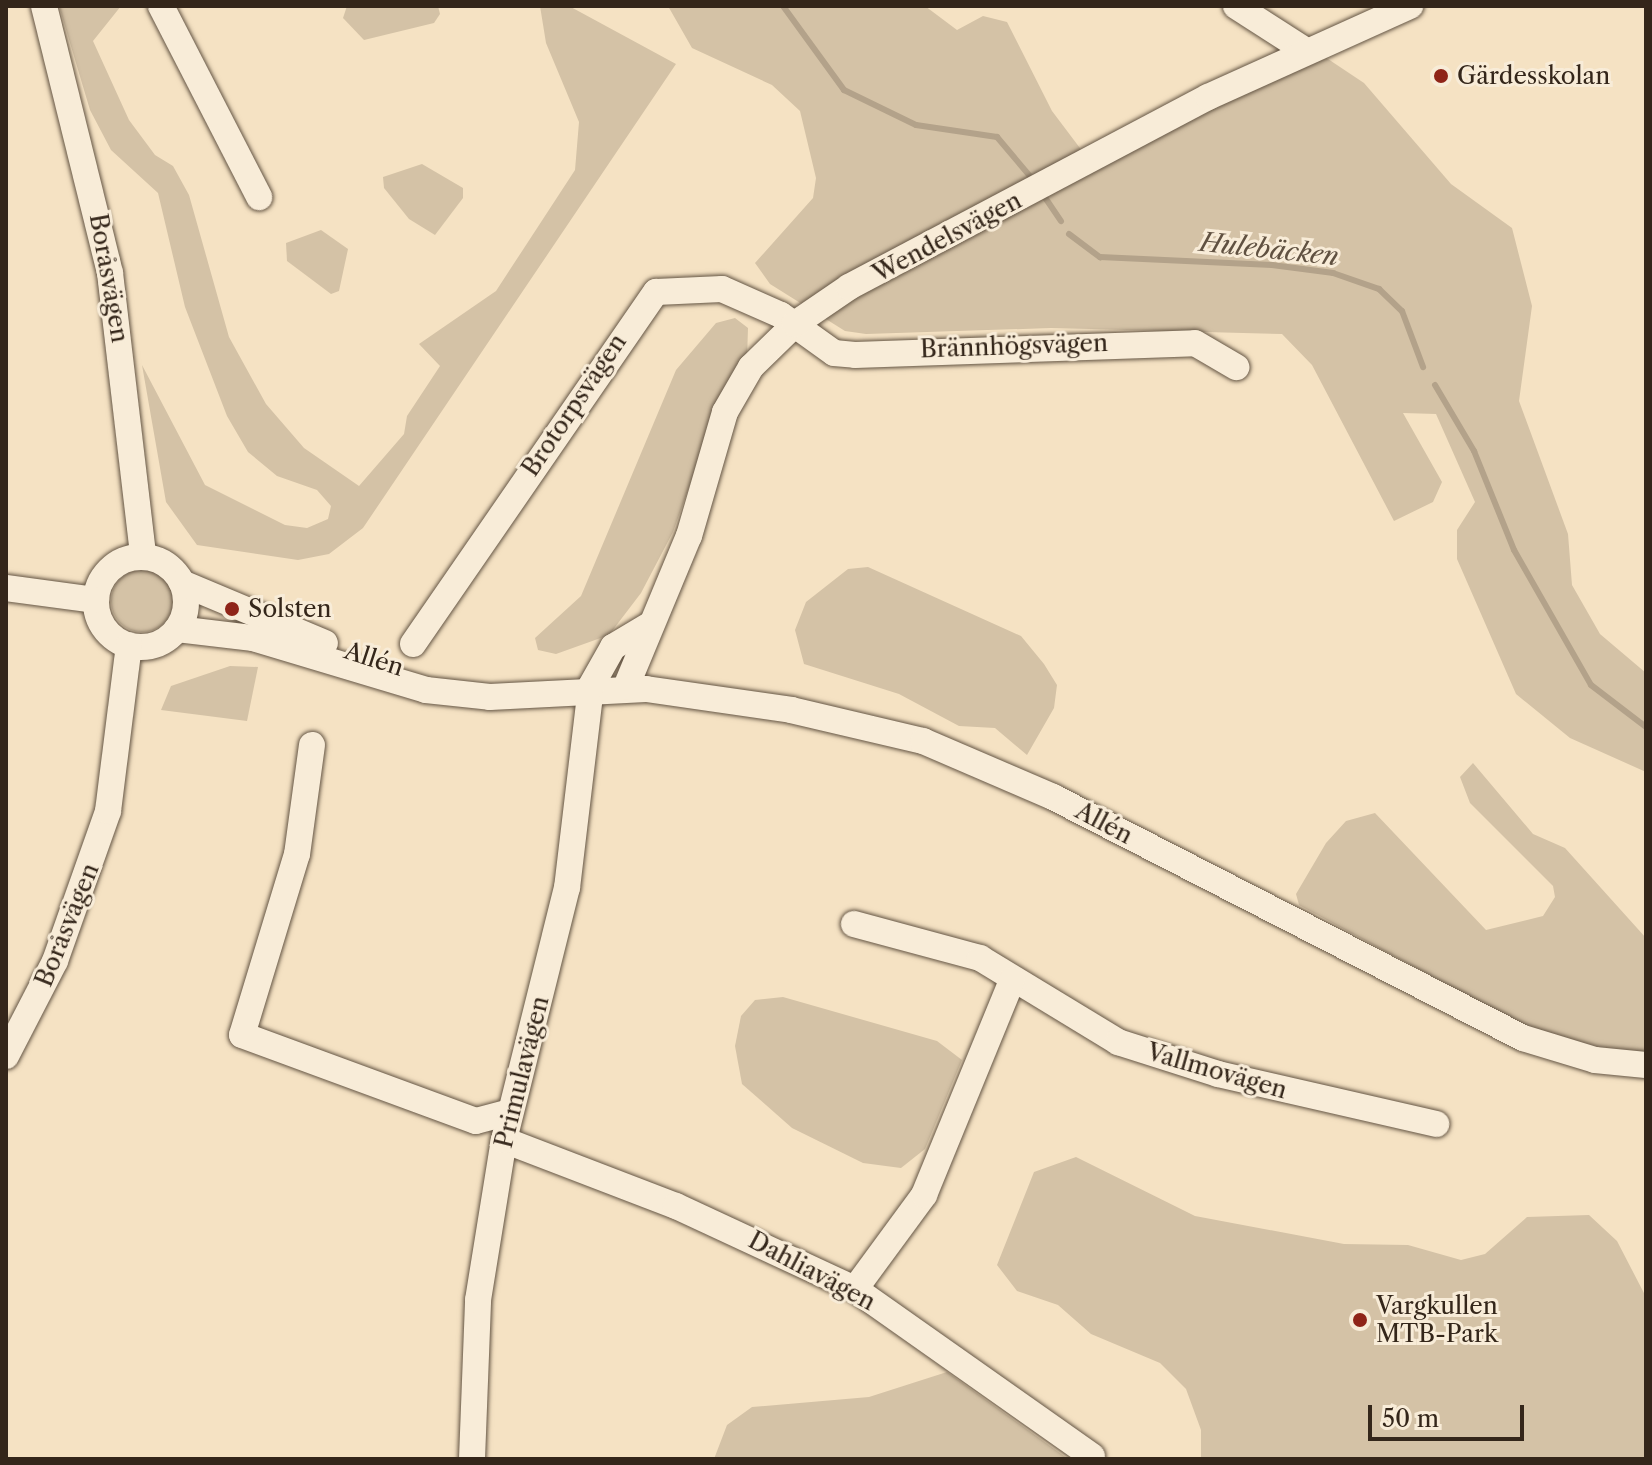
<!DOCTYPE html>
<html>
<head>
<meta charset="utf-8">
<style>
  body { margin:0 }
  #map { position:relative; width:1652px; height:1465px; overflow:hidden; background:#f5e2c3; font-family:"Libre Caslon Text",serif }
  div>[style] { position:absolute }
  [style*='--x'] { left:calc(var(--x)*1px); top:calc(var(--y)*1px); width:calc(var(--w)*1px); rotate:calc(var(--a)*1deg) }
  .green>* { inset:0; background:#d4c2a6 }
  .round { border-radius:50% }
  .stream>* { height:6px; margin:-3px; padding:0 3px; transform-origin:3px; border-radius:3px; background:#b3a28a }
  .roads { filter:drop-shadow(0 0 2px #645544) drop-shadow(0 0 2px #645544) }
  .minor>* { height:26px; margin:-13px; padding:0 13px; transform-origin:13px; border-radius:13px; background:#f8ecd8 }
  .minor>.ring { margin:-13px; padding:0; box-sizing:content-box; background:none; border:26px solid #f8ecd8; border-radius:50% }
  .dots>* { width:22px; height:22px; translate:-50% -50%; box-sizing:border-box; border:4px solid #f8ecd8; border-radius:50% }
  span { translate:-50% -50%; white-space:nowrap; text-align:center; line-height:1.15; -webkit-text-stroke:6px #f8ecd8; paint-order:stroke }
  .poi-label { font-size:24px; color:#34261a }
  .left { translate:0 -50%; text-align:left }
  .street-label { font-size:24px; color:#34261a }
  .water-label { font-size:26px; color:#605141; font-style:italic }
  .frame { position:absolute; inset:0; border:8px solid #34261a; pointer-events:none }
  .scale { position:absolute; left:1368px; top:1405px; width:156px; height:36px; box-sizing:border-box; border:4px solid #34261a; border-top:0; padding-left:10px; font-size:24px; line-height:28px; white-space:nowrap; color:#34261a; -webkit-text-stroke:6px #f8ecd8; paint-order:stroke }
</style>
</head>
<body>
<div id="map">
  <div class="green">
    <i style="clip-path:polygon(59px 6px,121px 6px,93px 41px,129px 120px,155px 155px,173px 166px,189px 195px,229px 337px,266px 404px,304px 448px,359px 486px,404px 434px,407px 416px,440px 366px,419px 344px,496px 291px,575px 170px,579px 122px,546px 43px,540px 6px,569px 6px,676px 64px,363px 528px,329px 554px,298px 560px,197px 545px,166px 502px,142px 365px,205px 485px,285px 525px,307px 528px,328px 519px,331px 506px,317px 490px,277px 476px,248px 452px,227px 416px,185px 307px,158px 193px,111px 150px,90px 110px)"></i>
    <i style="clip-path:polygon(347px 6px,438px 6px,440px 14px,434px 23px,364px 40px,343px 18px)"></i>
    <i style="clip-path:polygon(668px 6px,925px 6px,957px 30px,983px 16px,1007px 22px,1052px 111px,1095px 168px,1322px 55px,1364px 83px,1451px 184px,1512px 228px,1532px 306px,1519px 401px,1568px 534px,1572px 585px,1600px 634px,1646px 673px,1646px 772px,1570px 738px,1516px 694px,1457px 559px,1457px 530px,1475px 502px,1436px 414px,1403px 413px,1442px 482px,1433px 502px,1394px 521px,1312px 365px,1282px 334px,1051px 328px,866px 334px,845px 331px,770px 284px,755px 263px,813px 198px,816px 178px,800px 111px,772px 85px,692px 48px)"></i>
    <i style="clip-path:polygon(422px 164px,463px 188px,463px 198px,435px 235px,409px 219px,384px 188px,383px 177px)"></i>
    <i style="clip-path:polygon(321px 230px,348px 249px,339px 291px,331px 294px,287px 261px,286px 243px)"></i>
    <i style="clip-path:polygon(735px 318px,748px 328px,747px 359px,714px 417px,673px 532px,641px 593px,609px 635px,556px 654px,538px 650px,535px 638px,581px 596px,676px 370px,716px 323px)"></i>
    <i style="clip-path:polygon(868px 567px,1021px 636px,1044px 664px,1057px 685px,1054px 708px,1027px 755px,995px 728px,959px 726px,899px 694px,804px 664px,795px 630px,806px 602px,848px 569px)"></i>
    <i class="round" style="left:111px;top:570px;width:62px;height:62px"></i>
    <i style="clip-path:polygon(230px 666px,258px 667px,247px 721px,161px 710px,171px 686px)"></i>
    <i style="clip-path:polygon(1473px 763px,1533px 834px,1565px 848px,1646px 938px,1646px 1056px,1567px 1042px,1523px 1025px,1299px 905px,1296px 894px,1326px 843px,1346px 821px,1375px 813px,1486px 930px,1543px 916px,1555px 897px,1553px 886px,1470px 803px,1460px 777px)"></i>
    <i style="clip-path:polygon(783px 997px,937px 1041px,962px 1060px,925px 1149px,901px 1168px,863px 1163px,792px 1128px,742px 1084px,735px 1046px,741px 1016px,755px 1000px)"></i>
    <i style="clip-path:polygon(1076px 1157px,1195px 1216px,1344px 1244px,1408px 1245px,1461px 1260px,1485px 1254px,1527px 1217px,1589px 1215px,1617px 1241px,1646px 1297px,1646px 1459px,1201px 1459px,1201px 1430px,1186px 1389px,1160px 1363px,1091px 1334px,1058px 1305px,1017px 1291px,997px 1265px,1034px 1172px)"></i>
    <i style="clip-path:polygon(947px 1372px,1068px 1459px,714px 1459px,727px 1425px,752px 1407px,869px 1397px)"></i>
  </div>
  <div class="stream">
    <i style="--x:783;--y:6;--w:104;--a:54"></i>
    <i style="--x:844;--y:90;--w:80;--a:25.9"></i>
    <i style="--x:916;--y:125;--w:82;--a:8.4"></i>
    <i style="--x:997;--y:137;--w:57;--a:49.9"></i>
    <i style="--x:1042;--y:193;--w:34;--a:56"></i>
    <i style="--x:1069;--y:234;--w:39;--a:37"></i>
    <i style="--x:1100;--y:257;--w:172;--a:2.7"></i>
    <i style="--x:1272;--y:265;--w:62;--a:7.5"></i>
    <i style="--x:1333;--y:273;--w:49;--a:19.2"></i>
    <i style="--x:1379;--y:289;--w:32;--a:44"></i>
    <i style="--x:1402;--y:311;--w:60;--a:69.4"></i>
    <i style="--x:1435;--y:385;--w:77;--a:59.4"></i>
    <i style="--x:1474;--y:451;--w:107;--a:68"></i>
    <i style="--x:1514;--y:550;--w:155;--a:60.3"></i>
    <i style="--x:1591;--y:685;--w:69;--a:37.4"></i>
  </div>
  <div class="roads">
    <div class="minor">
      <i style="--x:44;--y:6;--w:275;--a:76.1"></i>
      <i style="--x:110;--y:273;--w:285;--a:83.3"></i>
      <i style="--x:161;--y:6;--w:215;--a:62.8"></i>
      <i style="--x:1236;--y:6;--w:80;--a:32.7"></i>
      <i class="ring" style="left:96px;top:557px;width:64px;height:64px"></i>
      <i style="--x:182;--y:583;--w:155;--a:22.8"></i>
      <i style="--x:6;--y:588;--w:91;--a:7.6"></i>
      <i style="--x:177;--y:629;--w:77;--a:6.8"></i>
      <i style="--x:253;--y:638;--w:181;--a:16.7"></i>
      <i style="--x:426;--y:690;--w:64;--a:6.2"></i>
      <i style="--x:490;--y:697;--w:156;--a:-2.9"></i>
      <i style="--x:646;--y:689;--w:147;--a:8.2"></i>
      <i style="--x:791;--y:710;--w:136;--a:13.2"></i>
      <i style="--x:923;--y:741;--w:142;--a:23.3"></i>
      <i style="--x:1053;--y:797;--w:528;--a:27.15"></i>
      <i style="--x:1523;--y:1038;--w:75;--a:17"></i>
      <i style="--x:1595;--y:1060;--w:51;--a:5.6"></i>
      <i style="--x:413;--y:644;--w:428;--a:-55.4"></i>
      <i style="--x:656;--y:292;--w:66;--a:-2.6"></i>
      <i style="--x:722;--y:289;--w:64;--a:23.8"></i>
      <i style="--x:781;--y:315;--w:65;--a:35.6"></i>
      <i style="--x:834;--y:353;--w:21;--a:5"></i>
      <i style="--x:855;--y:355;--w:340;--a:-2"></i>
      <i style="--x:1195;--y:343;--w:48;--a:30.3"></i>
      <i style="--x:626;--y:687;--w:164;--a:-67.4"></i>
      <i style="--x:689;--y:536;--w:129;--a:-73.8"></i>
      <i style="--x:725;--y:412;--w:52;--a:-60"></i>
      <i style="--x:751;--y:367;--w:62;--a:-44.3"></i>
      <i style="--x:795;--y:324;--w:65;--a:-34.4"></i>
      <i style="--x:849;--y:287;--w:406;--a:-27.9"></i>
      <i style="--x:1208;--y:97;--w:222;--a:-24.3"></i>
      <i style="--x:312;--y:745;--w:110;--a:97.8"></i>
      <i style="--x:297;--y:854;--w:189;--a:106.9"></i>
      <i style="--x:242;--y:1035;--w:249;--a:20.2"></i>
      <i style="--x:476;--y:1121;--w:35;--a:-15"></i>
      <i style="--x:854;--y:924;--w:131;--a:15.1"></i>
      <i style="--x:980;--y:958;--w:162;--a:31.3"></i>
      <i style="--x:1118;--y:1042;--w:105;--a:17.7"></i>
      <i style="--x:1218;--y:1074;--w:224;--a:12.9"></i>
      <i style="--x:6;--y:1056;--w:107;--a:-62.7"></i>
      <i style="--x:55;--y:961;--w:159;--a:-70.5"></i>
      <i style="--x:108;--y:811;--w:167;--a:-82.8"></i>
      <i style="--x:504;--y:1140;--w:184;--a:21"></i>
      <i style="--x:676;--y:1206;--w:197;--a:24.9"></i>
      <i style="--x:855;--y:1289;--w:290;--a:35.2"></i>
      <i style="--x:855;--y:1289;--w:117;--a:-53.7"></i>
      <i style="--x:924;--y:1195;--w:232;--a:-67.7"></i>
      <i style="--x:472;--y:1459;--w:159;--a:-87.8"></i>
      <i style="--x:478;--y:1300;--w:162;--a:-80.8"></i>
      <i style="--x:504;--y:1140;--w:260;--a:-76"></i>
      <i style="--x:567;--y:888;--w:203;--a:-83.2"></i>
      <i style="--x:591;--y:686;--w:45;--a:-60.6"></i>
      <i style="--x:613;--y:647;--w:41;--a:-31"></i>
    </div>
  </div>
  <div class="dots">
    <i style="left:1441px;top:76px;background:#8f2418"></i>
    <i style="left:232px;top:609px;background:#8f2418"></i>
    <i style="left:1360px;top:1320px;background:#8f2418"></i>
  </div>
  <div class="poi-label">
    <span class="left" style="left:1457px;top:76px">Gärdesskolan</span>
    <span class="left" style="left:248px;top:609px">Solsten</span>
    <span class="left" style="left:1376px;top:1320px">Vargkullen<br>MTB-Park</span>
  </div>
  <div class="street-label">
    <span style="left:947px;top:237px;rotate:-28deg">Wendelsvägen</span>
    <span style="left:109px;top:278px;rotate:80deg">Boråsvägen</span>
    <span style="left:1014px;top:346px;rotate:-2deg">Brännhögsvägen</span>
    <span style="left:574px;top:405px;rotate:-56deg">Brotorpsvägen</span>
    <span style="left:374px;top:659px;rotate:18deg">Allén</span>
    <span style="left:1104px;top:823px;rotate:28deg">Allén</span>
    <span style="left:67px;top:925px;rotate:-68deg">Boråsvägen</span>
    <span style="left:1217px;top:1071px;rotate:16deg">Vallmovägen</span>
    <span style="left:522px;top:1072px;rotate:-76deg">Primulavägen</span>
    <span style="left:812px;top:1271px;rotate:28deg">Dahliavägen</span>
  </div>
  <div class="water-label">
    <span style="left:1269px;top:250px;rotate:6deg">Hulebäcken</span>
  </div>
  <div class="frame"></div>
  <div class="scale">50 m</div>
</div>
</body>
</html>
